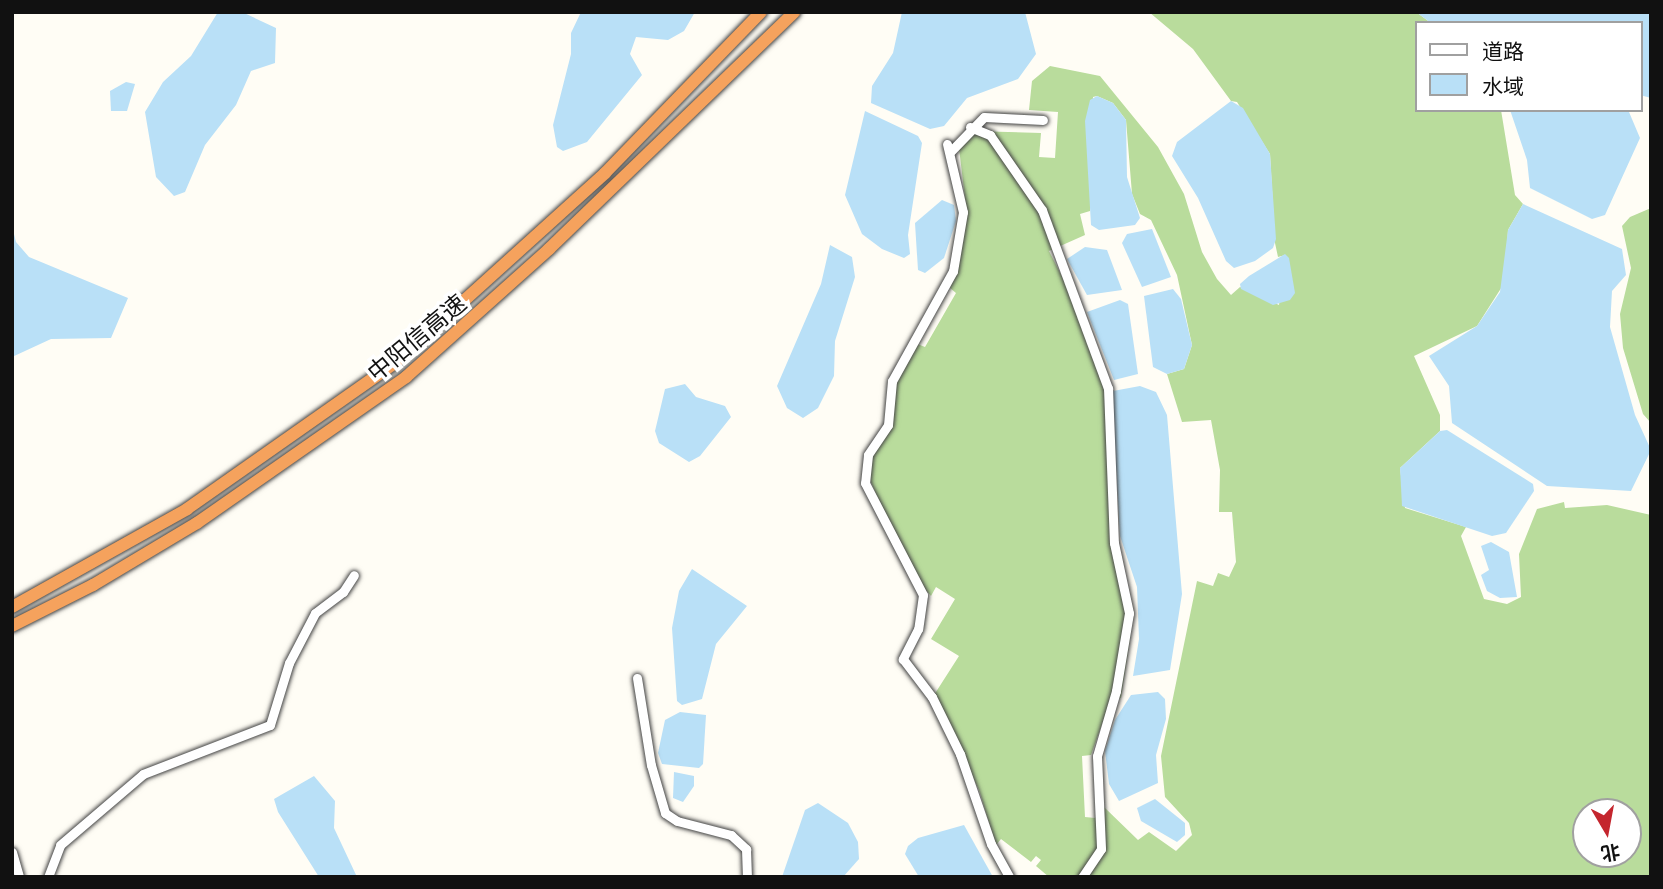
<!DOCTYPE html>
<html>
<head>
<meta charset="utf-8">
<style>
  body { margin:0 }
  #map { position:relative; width:1663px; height:889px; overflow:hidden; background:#fffdf5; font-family:"Libre Baskerville","Noto Sans SC",serif }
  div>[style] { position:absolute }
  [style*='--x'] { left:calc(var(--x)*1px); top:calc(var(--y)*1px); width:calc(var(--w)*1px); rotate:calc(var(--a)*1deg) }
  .forest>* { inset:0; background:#b9dc9c }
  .water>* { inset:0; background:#b9e0f7 }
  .roads { filter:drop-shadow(0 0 2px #444) drop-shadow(0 0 2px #444) }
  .minor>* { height:9px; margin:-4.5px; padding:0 4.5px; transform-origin:4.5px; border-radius:4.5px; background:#fff }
  .highway>* { height:12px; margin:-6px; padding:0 6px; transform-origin:6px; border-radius:6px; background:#f5a25d }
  span { translate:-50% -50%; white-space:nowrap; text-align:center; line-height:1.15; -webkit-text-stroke:7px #fff; paint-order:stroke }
  .street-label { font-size:24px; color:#111 }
  .frame { position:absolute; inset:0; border:14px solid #111; pointer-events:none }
  .legend { position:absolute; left:1415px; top:21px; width:228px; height:91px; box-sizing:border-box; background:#fff; border:2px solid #a0a0a0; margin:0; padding:9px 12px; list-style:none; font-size:21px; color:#111 }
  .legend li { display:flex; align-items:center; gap:14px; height:35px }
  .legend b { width:35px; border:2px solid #a0a0a0 }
  .north { position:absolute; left:1572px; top:798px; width:70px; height:70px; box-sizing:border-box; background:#fff; border:2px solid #a0a0a0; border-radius:50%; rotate:170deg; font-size:19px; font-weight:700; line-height:28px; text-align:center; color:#111 }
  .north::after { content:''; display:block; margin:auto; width:24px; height:32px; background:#c4262e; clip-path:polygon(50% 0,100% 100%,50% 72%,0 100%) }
</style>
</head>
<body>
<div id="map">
  <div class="forest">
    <i style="clip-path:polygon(evenodd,1149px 12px,1416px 12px,1431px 23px,1416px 23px,1416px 110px,1501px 110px,1515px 195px,1523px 204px,1508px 230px,1505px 282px,1477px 326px,1414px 356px,1440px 415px,1440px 431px,1400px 468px,1405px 508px,1466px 527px,1461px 536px,1484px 599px,1507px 604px,1521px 597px,1519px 554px,1537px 509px,1564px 502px,1565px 508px,1607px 505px,1651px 515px,1651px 877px,1049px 877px,1036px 866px,1041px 860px,1036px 856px,1031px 862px,1001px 839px,996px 845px,979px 790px,934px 695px,959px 656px,931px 639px,955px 599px,936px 587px,931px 596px,908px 570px,868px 475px,872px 456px,888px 433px,896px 380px,915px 343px,925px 347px,956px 293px,950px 288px,967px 215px,959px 148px,971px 131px,1041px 133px,1039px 157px,1055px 158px,1058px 112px,1029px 110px,1032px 81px,1050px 66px,1100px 76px,1158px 147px,1184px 194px,1202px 252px,1217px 279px,1231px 295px,1240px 287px,1279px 305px,1285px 255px,1278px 257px,1275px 243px,1270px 154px,1237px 102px,1231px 101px,1193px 49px,1149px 12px,1097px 96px,1113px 103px,1126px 120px,1132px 194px,1140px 214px,1151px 220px,1177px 275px,1192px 345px,1184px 369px,1167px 374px,1182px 422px,1211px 420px,1220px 470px,1219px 512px,1232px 512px,1236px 562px,1229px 577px,1218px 573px,1213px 586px,1197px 581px,1161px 756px,1165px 797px,1189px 823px,1192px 835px,1176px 851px,1149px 832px,1138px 840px,1104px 807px,1095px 818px,1085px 817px,1082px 756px,1091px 755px,1111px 699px,1121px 698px,1134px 613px,1116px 542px,1104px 388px,1076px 304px,1049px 251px,1085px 235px,1080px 214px,1090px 211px,1093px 97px,1097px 96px,1149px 12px,1586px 812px,1628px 812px,1628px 854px,1586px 854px,1586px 812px)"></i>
    <i style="clip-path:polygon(1651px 208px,1651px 423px,1643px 414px,1623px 348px,1620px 314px,1631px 268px,1622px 226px,1630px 217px)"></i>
  </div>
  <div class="water">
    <i style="clip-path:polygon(218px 12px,242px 12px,276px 28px,275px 63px,251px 71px,236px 105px,205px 145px,185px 192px,174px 196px,156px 177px,145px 112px,163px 82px,191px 56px)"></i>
    <i style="clip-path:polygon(581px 12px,695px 12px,684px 31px,668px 40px,636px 37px,630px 54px,642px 75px,587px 142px,563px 151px,557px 147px,553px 125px,571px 54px,571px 33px)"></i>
    <i style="clip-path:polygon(902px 12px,1025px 12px,1036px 54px,1018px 79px,967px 98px,944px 126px,930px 129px,871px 103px,872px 86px,893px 53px)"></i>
    <i style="clip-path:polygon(1416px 12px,1651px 12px,1651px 98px,1640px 95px,1640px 23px,1431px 23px)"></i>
    <i style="clip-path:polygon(126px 82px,135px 84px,127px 111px,111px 111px,110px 91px)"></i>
    <i style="clip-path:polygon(1097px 96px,1113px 103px,1126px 120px,1127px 177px,1140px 218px,1135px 225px,1099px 230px,1091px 225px,1085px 121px,1090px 100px)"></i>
    <i style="clip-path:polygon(1231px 101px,1243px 108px,1270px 154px,1276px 239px,1273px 248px,1255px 261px,1234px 268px,1226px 261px,1198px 198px,1172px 156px,1177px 142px)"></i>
    <i style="clip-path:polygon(1510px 110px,1629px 112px,1640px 138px,1605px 215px,1592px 219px,1530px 188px,1527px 160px)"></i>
    <i style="clip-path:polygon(865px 111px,918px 136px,922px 143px,908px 235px,910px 254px,904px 258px,882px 249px,862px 234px,845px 195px)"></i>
    <i style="clip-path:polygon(942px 200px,954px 205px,956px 221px,944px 258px,925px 273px,918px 270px,915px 223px)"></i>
    <i style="clip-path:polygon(1523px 204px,1622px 249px,1626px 275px,1612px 291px,1610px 327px,1635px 415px,1651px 450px,1631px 491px,1547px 486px,1452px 423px,1449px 386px,1429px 356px,1477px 326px,1500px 292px,1508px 230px)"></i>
    <i style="clip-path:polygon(12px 226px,16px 242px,29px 257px,128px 298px,111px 338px,51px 339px,12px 357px)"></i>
    <i style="clip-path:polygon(1152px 229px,1171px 277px,1142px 287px,1122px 243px,1127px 234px)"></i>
    <i style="clip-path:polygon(830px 245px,852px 257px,855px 277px,835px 341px,834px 376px,818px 408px,803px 418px,787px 408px,777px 386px,821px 284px)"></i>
    <i style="clip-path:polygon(1085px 247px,1107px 250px,1122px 290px,1087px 295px,1067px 259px)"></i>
    <i style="clip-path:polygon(1285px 254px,1289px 258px,1295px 293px,1290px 300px,1273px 305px,1241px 289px,1240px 284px,1249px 276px)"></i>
    <i style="clip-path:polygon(1173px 289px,1181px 299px,1192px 345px,1184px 369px,1167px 374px,1153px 367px,1144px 296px)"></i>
    <i style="clip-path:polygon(1120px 300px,1128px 304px,1138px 374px,1114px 380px,1087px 312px)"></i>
    <i style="clip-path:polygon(685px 384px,696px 397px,725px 406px,731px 417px,700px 456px,689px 462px,659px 443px,655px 431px,665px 389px)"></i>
    <i style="clip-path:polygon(1140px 386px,1156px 392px,1167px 415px,1182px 594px,1170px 670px,1133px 676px,1139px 639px,1137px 587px,1120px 536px,1112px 396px,1113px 391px)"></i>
    <i style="clip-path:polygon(1447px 430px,1533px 484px,1534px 491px,1506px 533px,1492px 536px,1402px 506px,1400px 468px,1440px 431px)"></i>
    <i style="clip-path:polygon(1491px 542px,1509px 552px,1517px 597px,1500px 598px,1487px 591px,1481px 575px,1489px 570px,1481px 546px)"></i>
    <i style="clip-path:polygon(692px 569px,747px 606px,716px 644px,702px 699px,682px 705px,677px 701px,672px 628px,679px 591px)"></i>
    <i style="clip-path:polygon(1158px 692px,1165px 699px,1166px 719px,1156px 755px,1158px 783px,1119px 801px,1109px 784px,1105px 751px,1115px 720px,1131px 695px)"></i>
    <i style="clip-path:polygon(680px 712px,706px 715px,703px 764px,699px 768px,662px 764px,658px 753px,665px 720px)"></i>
    <i style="clip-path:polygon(674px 772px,694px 776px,694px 786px,683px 802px,673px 798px)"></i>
    <i style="clip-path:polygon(314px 776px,335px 801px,334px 828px,357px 877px,319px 877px,278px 812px,274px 799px)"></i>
    <i style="clip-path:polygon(1155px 799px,1185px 823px,1185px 835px,1177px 842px,1141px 821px,1137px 808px)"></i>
    <i style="clip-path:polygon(818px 803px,848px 823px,858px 842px,859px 859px,843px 877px,782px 877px,805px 810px)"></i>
    <i style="clip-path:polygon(964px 825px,993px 877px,919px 877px,905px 854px,908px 846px,918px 838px)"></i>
  </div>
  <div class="roads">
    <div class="minor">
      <i style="--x:970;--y:127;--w:22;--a:22"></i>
      <i style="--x:990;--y:135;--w:91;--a:55.3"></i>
      <i style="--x:1042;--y:210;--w:190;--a:69.7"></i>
      <i style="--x:1108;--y:388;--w:155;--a:87.8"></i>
      <i style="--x:1114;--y:543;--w:72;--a:77.9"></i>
      <i style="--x:1129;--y:613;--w:79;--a:99.5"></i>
      <i style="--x:1116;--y:691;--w:68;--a:106.3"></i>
      <i style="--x:1097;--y:756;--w:93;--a:87.5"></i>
      <i style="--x:1101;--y:849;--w:34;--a:124"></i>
      <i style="--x:947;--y:144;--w:70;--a:76.8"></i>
      <i style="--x:963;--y:212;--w:60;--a:99.6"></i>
      <i style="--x:953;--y:271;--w:126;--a:119"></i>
      <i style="--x:892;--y:381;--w:44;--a:95.2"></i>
      <i style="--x:888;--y:425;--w:36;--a:124"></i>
      <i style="--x:868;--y:455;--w:28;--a:96"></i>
      <i style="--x:865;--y:483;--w:126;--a:62.6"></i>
      <i style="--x:923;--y:595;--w:34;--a:98"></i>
      <i style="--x:918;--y:629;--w:34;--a:117"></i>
      <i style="--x:903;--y:659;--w:48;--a:52.7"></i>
      <i style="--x:932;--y:697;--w:64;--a:63.8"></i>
      <i style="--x:960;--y:754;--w:95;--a:71"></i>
      <i style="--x:991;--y:844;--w:38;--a:61"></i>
      <i style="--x:951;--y:151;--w:47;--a:-45.9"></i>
      <i style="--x:984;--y:117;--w:59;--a:2.9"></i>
      <i style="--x:637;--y:678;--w:88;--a:80.9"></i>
      <i style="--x:651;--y:765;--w:50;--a:73.7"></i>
      <i style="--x:665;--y:813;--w:14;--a:34"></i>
      <i style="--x:677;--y:821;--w:56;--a:14.5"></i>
      <i style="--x:731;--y:835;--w:21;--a:43"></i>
      <i style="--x:746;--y:849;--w:28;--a:88"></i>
      <i style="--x:12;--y:852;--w:26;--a:74"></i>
      <i style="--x:48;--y:877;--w:34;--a:-69"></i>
      <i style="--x:60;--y:845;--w:109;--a:-40.5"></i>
      <i style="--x:143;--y:774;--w:136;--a:-21.1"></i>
      <i style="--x:270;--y:725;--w:65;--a:-73"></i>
      <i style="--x:289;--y:663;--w:56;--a:-62.5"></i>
      <i style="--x:315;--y:613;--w:35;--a:-37"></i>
      <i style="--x:343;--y:592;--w:20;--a:-57"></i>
    </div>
    <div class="highway">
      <i style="--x:12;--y:607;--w:201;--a:-29.2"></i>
      <i style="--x:187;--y:509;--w:254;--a:-35.1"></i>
      <i style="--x:395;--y:363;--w:283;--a:-42.1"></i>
      <i style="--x:605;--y:173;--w:224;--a:-45.9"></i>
      <i style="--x:12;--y:626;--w:91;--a:-26.8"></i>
      <i style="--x:93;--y:585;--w:121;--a:-30.8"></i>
      <i style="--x:197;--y:523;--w:255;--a:-34.9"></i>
      <i style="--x:406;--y:377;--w:192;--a:-41.8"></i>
      <i style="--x:549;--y:249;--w:341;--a:-44"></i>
    </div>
  </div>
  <div class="street-label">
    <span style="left:417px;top:338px;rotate:-40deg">中阳信高速</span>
  </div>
  <div class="frame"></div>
  <ul class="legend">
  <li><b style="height:9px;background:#fff"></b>道路</li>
  <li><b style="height:19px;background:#b9e0f7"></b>水域</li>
  </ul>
  <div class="north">北</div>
</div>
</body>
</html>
